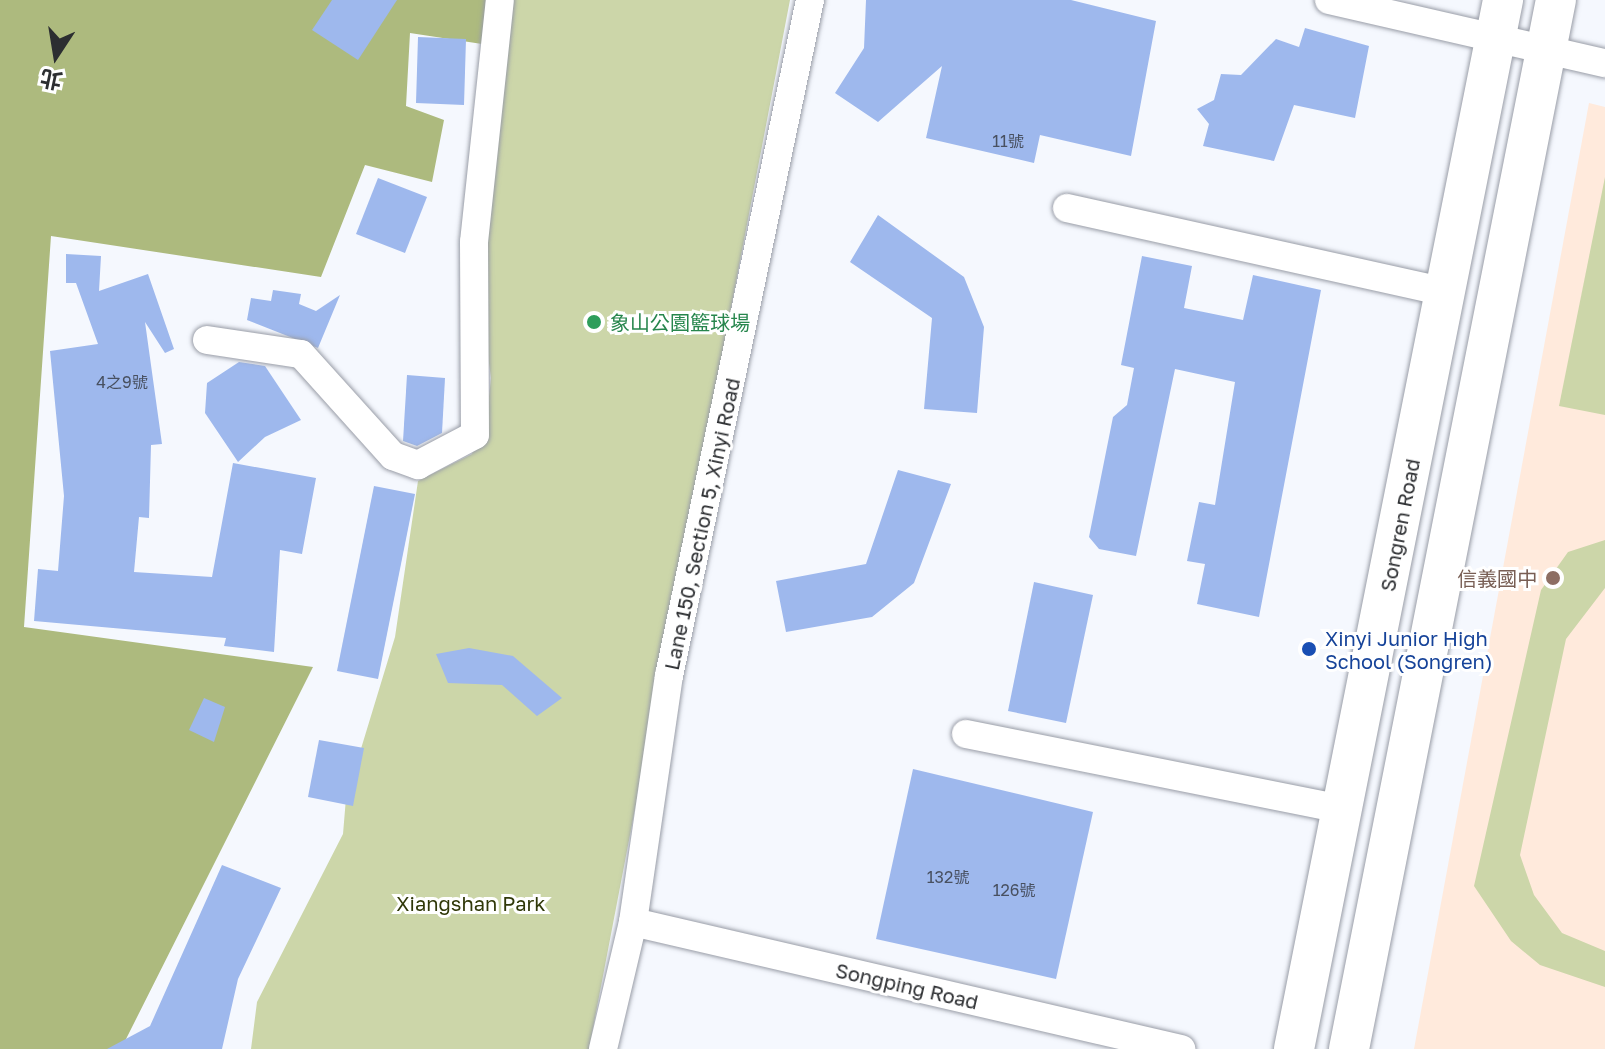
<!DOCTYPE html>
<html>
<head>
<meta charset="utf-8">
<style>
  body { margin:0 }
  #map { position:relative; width:1605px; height:1049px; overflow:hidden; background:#f5f8fe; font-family:"Golos Text","Noto Sans TC",sans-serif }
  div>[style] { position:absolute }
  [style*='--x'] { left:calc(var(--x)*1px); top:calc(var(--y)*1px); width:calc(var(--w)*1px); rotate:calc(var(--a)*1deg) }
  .education>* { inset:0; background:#ffeadc }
  .green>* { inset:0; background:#ccd6a9 }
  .forest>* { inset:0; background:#adba7e }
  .building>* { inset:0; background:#9eb8ed }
  .roads { filter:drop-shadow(0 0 2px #999da7) drop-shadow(0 0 2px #999da7) }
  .street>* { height:28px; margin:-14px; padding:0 14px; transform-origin:14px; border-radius:14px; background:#fff }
  .secondary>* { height:40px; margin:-20px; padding:0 20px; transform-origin:20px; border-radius:20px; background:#fff }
  .dots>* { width:22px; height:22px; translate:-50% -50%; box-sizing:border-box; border:4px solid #fff; border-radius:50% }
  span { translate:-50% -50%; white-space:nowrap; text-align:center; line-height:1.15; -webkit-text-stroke:6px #fff; paint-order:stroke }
  .number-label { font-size:16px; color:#485060 }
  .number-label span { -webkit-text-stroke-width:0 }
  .leisure-label { font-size:20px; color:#27864d }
  .left { translate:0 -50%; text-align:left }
  .street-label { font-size:20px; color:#2c2e31 }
  .education-label { font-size:20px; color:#785e54 }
  .right { translate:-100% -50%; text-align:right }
  .transit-label { font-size:20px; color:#164399 }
  .park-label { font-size:20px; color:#303809 }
  .north { position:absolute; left:16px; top:16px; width:80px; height:80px; -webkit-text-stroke:6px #fff; paint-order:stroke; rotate:192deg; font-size:22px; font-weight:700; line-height:32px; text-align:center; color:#2c2e31 }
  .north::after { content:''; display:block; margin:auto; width:28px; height:36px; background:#2c2e31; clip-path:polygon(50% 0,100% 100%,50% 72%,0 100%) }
</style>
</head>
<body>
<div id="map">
  <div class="education">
    <i style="clip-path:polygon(1589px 103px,1605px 107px,1605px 1049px,1414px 1049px)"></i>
  </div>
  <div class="green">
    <i style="clip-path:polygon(511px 0,790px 0,589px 1049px,251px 1049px,257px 1002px,343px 834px,346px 798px,395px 637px,418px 481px,472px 454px,487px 415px,491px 378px,479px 290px)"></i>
    <i style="clip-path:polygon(1605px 177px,1605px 415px,1559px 406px)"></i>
    <i style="clip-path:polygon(1605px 540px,1605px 588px,1566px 639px,1520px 855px,1534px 895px,1562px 933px,1605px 951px,1605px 987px,1540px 965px,1511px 941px,1474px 886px,1541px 590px,1568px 552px)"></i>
  </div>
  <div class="forest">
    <i style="clip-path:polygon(0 0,486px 0,482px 44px,410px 33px,406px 106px,444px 120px,432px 182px,365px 165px,321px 277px,51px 236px,24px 627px,313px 667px,121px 1049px,0 1049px)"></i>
  </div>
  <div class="building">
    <i style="clip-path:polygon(332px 0,397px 0,358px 60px,312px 30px)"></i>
    <i style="clip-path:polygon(866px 0,1071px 0,1156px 21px,1131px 156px,1040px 135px,1034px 163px,926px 138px,942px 66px,878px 122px,835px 93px,864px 48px)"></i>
    <i style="clip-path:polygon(1305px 28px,1369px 46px,1355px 118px,1294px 105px,1274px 161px,1203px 146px,1209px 124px,1197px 109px,1214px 100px,1221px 74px,1241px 75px,1276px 39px,1299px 47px)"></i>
    <i style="clip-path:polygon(418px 37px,466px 39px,464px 105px,416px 103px)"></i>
    <i style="clip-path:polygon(378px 178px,427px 197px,405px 253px,356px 234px)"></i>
    <i style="clip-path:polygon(878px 215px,964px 277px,984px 327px,977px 413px,924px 409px,932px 318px,850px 262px)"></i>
    <i style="clip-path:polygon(66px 254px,101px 256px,99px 291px,148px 274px,174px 349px,165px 353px,145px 322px,162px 444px,151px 445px,149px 518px,139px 517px,134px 572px,212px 577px,233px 463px,316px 478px,302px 554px,280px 550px,274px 652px,224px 646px,226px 638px,34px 621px,38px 569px,58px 571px,64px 496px,50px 351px,98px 344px,76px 283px,66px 283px)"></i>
    <i style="clip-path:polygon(1142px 256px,1192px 266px,1184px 308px,1243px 320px,1253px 275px,1321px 290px,1259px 617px,1197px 604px,1205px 564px,1187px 561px,1199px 502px,1215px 505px,1235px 382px,1175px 369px,1136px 556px,1099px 549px,1089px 537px,1113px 417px,1127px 405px,1134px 368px,1121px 365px)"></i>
    <i style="clip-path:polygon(273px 290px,301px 294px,299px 304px,316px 311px,340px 295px,318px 348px,247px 320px,251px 298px,271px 301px)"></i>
    <i style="clip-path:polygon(239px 362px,265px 366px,301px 420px,265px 437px,238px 462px,205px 413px,207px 383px)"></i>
    <i style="clip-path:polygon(407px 375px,445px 378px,442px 433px,417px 446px,403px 441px)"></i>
    <i style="clip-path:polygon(898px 470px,951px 484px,914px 583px,872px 617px,786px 632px,776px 581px,866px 564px)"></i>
    <i style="clip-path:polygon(374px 486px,415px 494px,378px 679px,337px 671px)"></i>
    <i style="clip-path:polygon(1034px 582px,1093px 595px,1066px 723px,1008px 711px)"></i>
    <i style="clip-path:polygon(469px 648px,513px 656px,562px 698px,537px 716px,502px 685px,448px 683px,436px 654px)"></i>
    <i style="clip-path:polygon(204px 698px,225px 707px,214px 742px,189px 730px)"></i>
    <i style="clip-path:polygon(319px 740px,364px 748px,353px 806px,308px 797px)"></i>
    <i style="clip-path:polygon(913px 769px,1093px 812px,1056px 979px,876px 939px)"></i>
    <i style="clip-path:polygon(222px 865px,281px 888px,238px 979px,222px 1049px,107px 1049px,150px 1026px)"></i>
  </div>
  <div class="roads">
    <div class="street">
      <i style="--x:1329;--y:0;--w:283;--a:12.9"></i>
      <i style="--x:1067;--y:208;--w:389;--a:12.5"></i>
      <i style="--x:207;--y:340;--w:95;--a:8.5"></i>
      <i style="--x:301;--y:354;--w:137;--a:48"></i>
      <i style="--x:393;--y:456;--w:27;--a:20"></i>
      <i style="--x:418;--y:465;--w:64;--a:-27.8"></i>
      <i style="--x:475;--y:435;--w:193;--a:-90.3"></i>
      <i style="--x:474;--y:242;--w:243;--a:-83.9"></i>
      <i style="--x:966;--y:734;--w:383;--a:11.3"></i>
      <i style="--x:633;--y:922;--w:563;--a:13.05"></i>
      <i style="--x:603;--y:1049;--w:130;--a:-76.7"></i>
      <i style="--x:633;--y:922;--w:249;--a:-81.7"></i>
      <i style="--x:669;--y:676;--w:691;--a:-78.22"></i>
    </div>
    <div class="secondary">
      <i style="--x:1294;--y:1049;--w:1070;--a:-78.73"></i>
      <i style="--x:1349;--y:1049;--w:1069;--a:-78.84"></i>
    </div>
  </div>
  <div class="dots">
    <i style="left:594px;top:322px;background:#2e9e5b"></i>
    <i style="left:1553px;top:578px;background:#8d6e63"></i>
    <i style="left:1309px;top:649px;background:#1a4fb4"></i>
  </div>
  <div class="number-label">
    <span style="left:1008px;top:141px">11號</span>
    <span style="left:122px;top:382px">4之9號</span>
    <span style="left:948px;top:877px">132號</span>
    <span style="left:1014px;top:890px">126號</span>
  </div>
  <div class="leisure-label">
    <span class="left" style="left:610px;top:322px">象山公園籃球場</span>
  </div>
  <div class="street-label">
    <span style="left:702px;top:524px;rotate:-78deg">Lane 150, Section 5, Xinyi Road</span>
    <span style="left:1400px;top:525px;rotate:-79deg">Songren Road</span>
    <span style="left:907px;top:986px;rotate:13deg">Songping Road</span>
  </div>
  <div class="education-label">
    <span class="right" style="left:1537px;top:578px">信義國中</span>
  </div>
  <div class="transit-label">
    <span class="left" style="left:1325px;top:650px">Xinyi Junior High<br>School (Songren)</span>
  </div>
  <div class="park-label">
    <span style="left:471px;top:903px">Xiangshan Park</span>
  </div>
  <div class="north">北</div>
</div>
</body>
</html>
